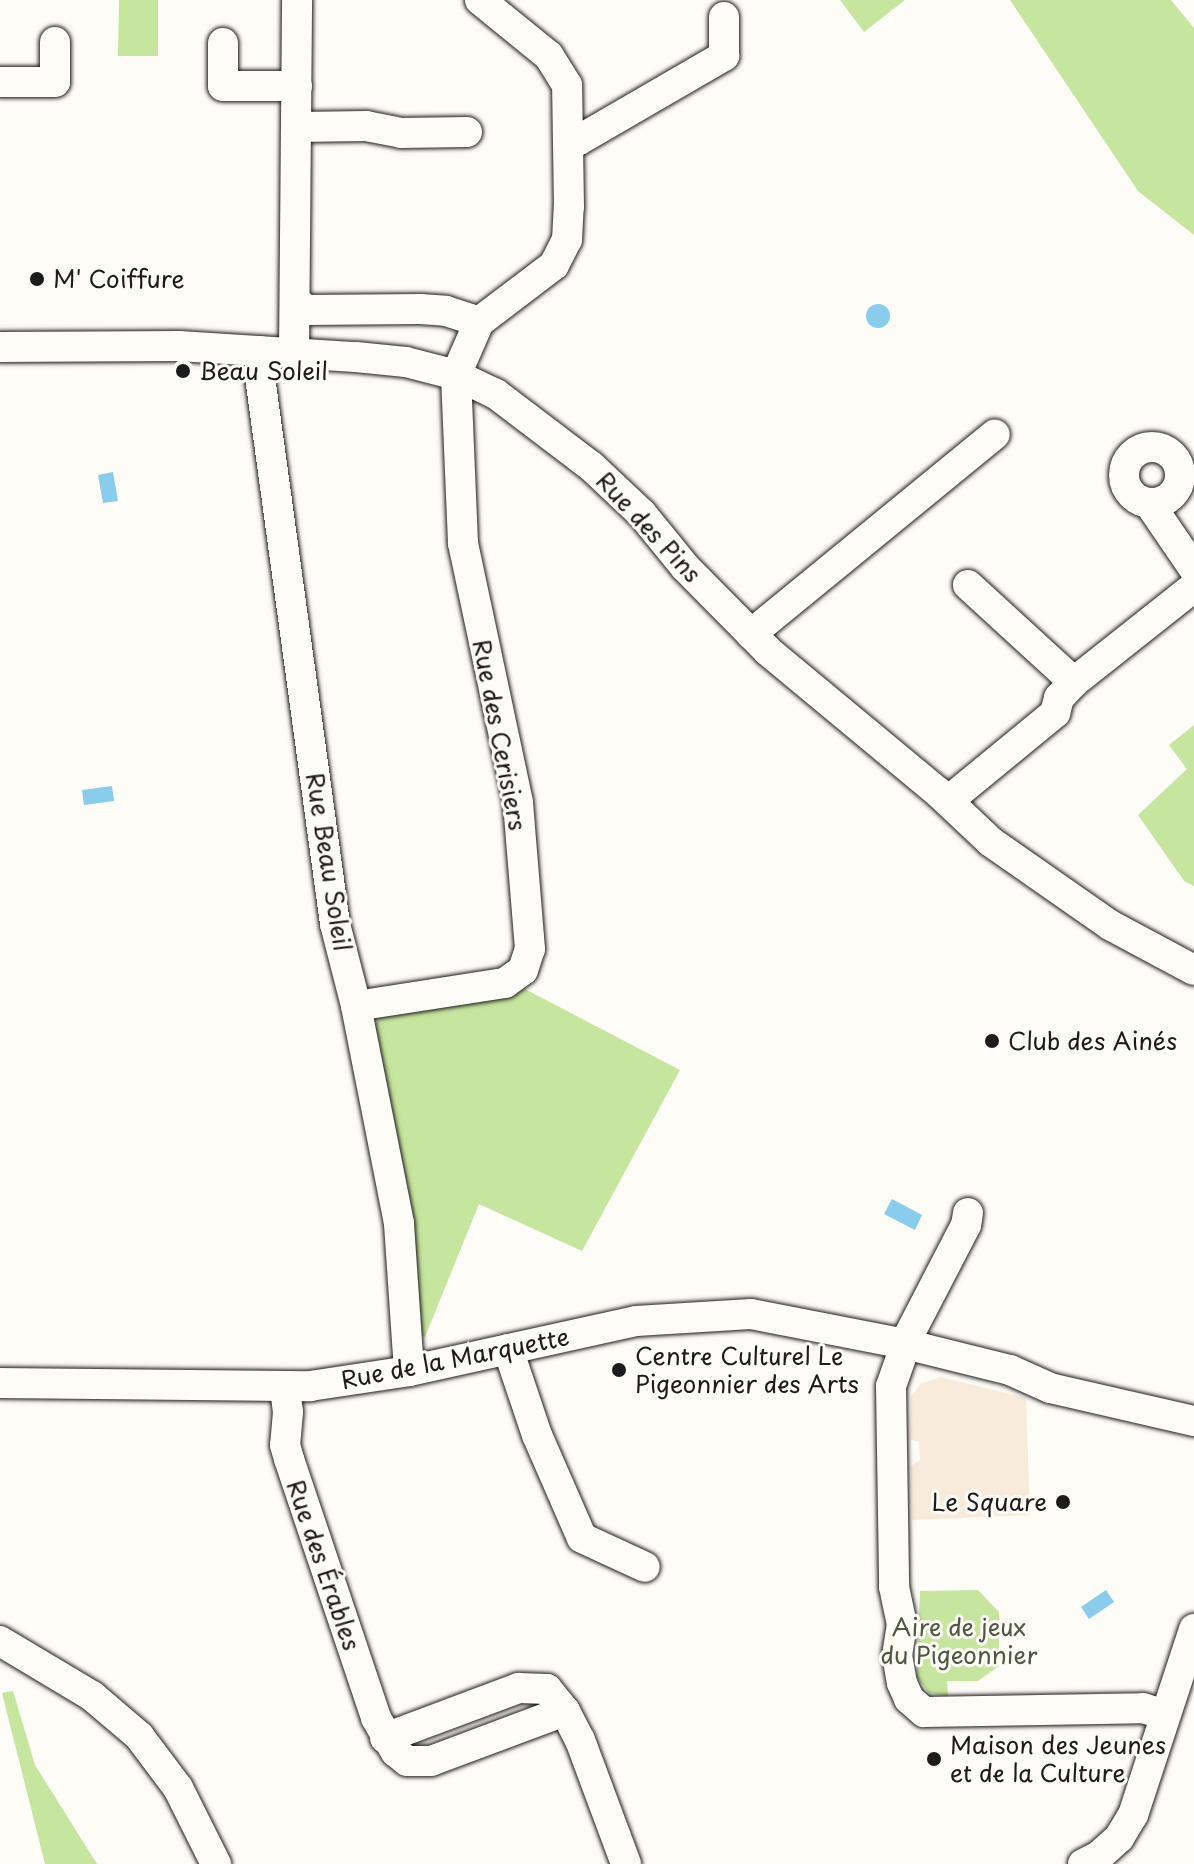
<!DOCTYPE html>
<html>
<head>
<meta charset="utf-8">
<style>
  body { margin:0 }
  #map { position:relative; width:1194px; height:1864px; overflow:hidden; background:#fdfcf7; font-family:"Playpen Sans",sans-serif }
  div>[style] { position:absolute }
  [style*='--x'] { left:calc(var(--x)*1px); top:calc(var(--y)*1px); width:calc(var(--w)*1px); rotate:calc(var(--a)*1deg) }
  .built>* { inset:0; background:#f8ebdb }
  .green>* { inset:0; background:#c6e59e }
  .water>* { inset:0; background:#89cceb }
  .round { border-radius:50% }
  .roads { filter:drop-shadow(0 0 2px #1c1c1c) drop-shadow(0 0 2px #1c1c1c) }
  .minor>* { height:30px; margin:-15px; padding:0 15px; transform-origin:15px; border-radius:15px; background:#fdfcf7 }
  .minor>.ring { margin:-15px; padding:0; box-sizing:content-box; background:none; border:30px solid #fdfcf7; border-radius:50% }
  .dots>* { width:22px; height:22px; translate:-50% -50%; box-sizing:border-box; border:4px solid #fdfcf7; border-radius:50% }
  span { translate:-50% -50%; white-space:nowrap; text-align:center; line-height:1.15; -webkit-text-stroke:6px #fdfcf7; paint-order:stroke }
  .poi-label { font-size:24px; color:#1c1c1c }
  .left { translate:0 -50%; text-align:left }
  .right { translate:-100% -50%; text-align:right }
  .street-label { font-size:24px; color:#1c1c1c }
  .park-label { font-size:24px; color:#4f5843 }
</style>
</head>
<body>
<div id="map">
  <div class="built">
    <i style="clip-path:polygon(941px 1377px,1026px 1398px,1030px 1515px,912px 1520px,911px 1466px,920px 1460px,919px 1442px,910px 1439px,911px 1397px,920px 1384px)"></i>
  </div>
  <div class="green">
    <i style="clip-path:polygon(119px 0,158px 0,158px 56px,118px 56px)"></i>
    <i style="clip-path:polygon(840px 0,905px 0,864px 32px)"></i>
    <i style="clip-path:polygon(1010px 0,1171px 0,1194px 28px,1194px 235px,1138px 191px)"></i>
    <i style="clip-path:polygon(1194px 725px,1194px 886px,1184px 881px,1138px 815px,1187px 769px,1169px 745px)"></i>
    <i style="clip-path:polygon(523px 988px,680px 1070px,582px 1251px,479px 1204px,425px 1337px,417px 1334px,372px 1030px,381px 1015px)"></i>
    <i style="clip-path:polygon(978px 1590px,999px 1612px,999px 1666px,978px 1681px,947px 1681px,948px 1696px,929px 1693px,917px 1678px,920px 1591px)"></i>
    <i style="clip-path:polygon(13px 1691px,35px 1765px,97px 1864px,45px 1864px,2px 1693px)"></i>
  </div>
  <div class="water">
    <i class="round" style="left:866px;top:304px;width:24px;height:24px"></i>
    <i style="clip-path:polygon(113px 472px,118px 501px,103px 503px,98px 475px)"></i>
    <i style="clip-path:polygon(112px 786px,114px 801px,84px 805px,82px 790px)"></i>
    <i style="clip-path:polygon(892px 1199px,922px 1215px,915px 1230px,884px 1214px)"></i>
    <i style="clip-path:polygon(1106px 1590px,1114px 1602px,1089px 1619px,1081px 1607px)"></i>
  </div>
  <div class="roads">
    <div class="minor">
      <i style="--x:223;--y:43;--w:43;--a:90"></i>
      <i style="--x:223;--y:86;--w:74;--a:0"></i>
      <i style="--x:0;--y:82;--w:55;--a:0"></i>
      <i style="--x:55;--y:82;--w:40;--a:-90"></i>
      <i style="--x:297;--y:127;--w:69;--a:-0.8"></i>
      <i style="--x:366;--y:126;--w:36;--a:11"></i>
      <i style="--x:401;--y:133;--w:66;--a:-0.9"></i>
      <i style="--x:568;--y:141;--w:11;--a:-5"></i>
      <i style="--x:579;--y:140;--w:168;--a:-30.1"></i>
      <i style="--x:724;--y:56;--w:39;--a:-90"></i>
      <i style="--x:296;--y:301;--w:13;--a:42"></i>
      <i style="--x:306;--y:310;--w:114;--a:-0.5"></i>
      <i style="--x:420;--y:309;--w:26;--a:4"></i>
      <i style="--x:446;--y:311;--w:35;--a:18"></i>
      <i style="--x:479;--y:322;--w:94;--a:-37.2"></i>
      <i style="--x:554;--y:265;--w:28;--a:-63"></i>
      <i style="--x:567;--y:240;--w:33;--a:-87"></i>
      <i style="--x:569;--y:207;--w:122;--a:-90.9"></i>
      <i style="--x:567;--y:85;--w:34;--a:-122"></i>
      <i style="--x:549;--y:56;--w:89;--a:-140.9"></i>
      <i style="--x:0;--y:347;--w:179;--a:-0.3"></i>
      <i style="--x:179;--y:346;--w:177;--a:3.6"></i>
      <i style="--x:356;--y:357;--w:50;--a:5.7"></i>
      <i style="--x:406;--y:362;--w:52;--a:14.6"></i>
      <i style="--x:456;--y:375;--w:44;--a:25.4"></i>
      <i style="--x:496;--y:394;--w:119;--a:37.2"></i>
      <i style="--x:591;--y:466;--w:70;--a:43.3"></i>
      <i style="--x:642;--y:514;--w:68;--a:50.9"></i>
      <i style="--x:685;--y:567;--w:118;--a:45.3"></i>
      <i style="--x:768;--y:651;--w:221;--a:39.7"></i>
      <i style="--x:938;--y:792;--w:73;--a:43.3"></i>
      <i style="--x:991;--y:842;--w:145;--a:34.9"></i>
      <i style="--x:1110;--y:925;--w:95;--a:28.2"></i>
      <i style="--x:260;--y:351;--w:26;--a:90"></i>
      <i style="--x:260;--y:377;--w:552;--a:82.19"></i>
      <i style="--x:335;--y:924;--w:85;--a:75.6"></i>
      <i style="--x:356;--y:1006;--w:222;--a:78.8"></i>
      <i style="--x:399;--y:1224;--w:147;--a:86.1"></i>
      <i style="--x:294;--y:353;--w:353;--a:-89.5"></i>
      <i class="ring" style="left:1124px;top:447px;width:26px;height:26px"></i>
      <i style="--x:1149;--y:503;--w:80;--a:55.7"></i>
      <i style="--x:968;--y:585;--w:144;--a:42.5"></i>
      <i style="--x:751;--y:634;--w:315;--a:-39.3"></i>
      <i style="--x:948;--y:801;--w:139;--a:-39.4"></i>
      <i style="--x:1055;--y:713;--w:16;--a:-75"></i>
      <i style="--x:1059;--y:698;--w:22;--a:-47"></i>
      <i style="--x:1074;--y:682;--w:153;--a:-38.4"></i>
      <i style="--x:356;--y:1006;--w:151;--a:-8.8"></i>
      <i style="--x:505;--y:983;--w:22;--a:-36"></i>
      <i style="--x:523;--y:970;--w:22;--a:-72"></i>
      <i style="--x:530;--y:949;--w:147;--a:-94.7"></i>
      <i style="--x:518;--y:802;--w:265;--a:-102"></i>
      <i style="--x:463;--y:543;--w:168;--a:-92.4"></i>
      <i style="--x:456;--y:375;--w:58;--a:-66.5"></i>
      <i style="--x:968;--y:1213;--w:12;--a:99"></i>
      <i style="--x:966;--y:1225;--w:124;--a:117.4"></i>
      <i style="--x:909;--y:1335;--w:54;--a:109.4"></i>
      <i style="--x:891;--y:1386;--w:201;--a:89.1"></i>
      <i style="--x:894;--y:1587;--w:38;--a:78"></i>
      <i style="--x:902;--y:1624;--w:31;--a:99"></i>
      <i style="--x:897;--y:1655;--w:28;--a:80"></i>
      <i style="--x:902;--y:1683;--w:17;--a:66"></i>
      <i style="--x:909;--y:1699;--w:20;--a:41"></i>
      <i style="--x:924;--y:1712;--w:219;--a:-1"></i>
      <i style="--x:1143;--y:1708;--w:23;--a:18"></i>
      <i style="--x:508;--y:1349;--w:91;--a:71.4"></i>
      <i style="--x:537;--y:1435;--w:112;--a:66.4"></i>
      <i style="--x:582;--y:1538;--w:69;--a:24.7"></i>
      <i style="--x:0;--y:1383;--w:310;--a:0.6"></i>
      <i style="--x:310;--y:1386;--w:100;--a:-8.6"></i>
      <i style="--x:409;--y:1371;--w:232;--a:-12.4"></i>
      <i style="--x:636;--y:1321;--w:115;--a:-3.5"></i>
      <i style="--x:751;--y:1314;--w:157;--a:11"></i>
      <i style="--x:905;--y:1344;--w:108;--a:13.9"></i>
      <i style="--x:1010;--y:1370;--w:44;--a:24.2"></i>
      <i style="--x:1050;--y:1388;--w:148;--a:12.9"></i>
      <i style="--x:285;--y:1388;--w:24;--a:83"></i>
      <i style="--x:288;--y:1412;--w:33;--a:95"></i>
      <i style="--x:285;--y:1445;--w:15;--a:74"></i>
      <i style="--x:289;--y:1459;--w:273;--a:71.4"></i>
      <i style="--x:376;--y:1718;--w:39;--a:60"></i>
      <i style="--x:396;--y:1752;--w:14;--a:39"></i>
      <i style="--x:407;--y:1761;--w:24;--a:0"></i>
      <i style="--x:431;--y:1761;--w:143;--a:-20.5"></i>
      <i style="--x:0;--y:1641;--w:107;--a:30.9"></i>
      <i style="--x:92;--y:1696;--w:62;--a:40.4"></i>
      <i style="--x:139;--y:1736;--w:65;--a:53.1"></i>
      <i style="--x:178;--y:1788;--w:85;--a:63.4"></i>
      <i style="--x:385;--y:1738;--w:143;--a:-20.5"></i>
      <i style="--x:519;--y:1688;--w:28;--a:2"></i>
      <i style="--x:547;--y:1689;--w:28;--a:51"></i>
      <i style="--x:565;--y:1711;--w:33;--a:63"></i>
      <i style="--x:580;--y:1740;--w:132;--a:69.6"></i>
      <i style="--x:1083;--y:1864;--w:18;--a:-27"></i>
      <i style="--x:1099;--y:1856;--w:27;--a:-42"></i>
      <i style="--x:1119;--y:1838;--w:27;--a:-59"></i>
      <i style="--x:1133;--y:1815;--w:196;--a:-71.8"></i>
    </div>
  </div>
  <div class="dots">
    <i style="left:37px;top:279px;background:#1c1c1c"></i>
    <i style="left:183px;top:371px;background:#1c1c1c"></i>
    <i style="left:992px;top:1041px;background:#1c1c1c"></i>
    <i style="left:619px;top:1370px;background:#1c1c1c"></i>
    <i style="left:1063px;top:1502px;background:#1c1c1c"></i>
    <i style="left:934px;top:1759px;background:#1c1c1c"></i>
  </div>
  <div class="poi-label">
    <span class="left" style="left:53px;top:279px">M' Coiffure</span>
    <span class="left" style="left:199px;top:371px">Beau Soleil</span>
    <span class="left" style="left:1008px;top:1041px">Club des Ainés</span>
    <span class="left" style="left:635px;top:1370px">Centre Culturel Le<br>Pigeonnier des Arts</span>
    <span class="right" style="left:1047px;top:1502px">Le Square</span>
    <span class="left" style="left:950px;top:1759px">Maison des Jeunes<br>et de la Culture</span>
  </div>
  <div class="street-label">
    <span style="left:649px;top:527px;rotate:47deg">Rue des Pins</span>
    <span style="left:500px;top:735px;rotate:79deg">Rue des Cerisiers</span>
    <span style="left:329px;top:862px;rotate:81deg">Rue Beau Soleil</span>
    <span style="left:455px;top:1358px;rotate:-11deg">Rue de la Marquette</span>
    <span style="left:324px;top:1565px;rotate:71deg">Rue des Érables</span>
  </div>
  <div class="park-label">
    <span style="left:959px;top:1641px">Aire de jeux<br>du Pigeonnier</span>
  </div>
</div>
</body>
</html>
